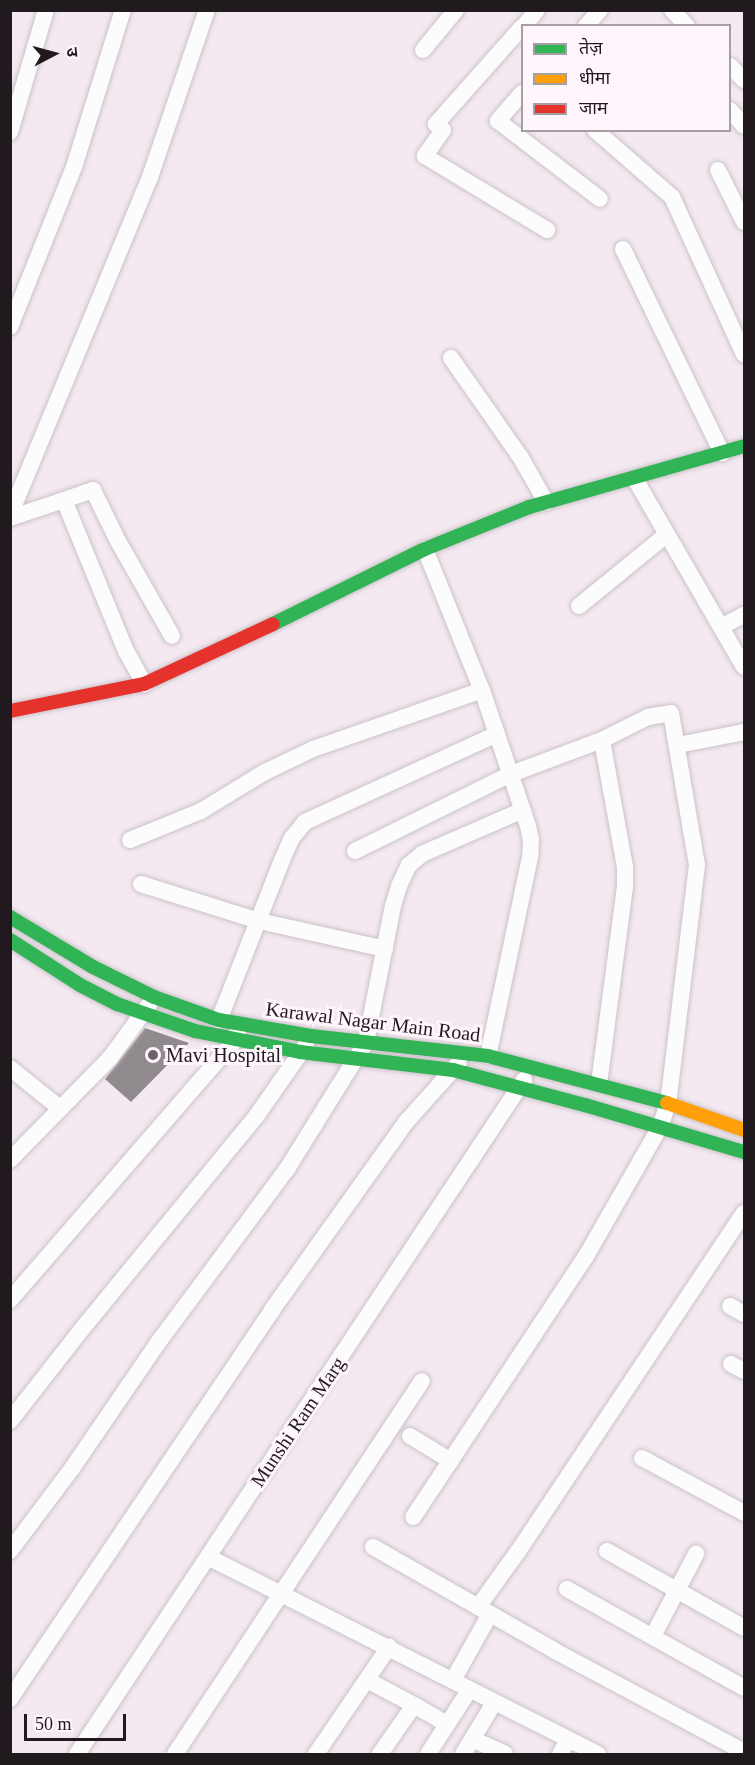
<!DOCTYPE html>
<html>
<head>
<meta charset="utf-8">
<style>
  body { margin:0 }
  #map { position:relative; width:755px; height:1765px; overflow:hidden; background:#f4e9f1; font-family:"Times New Roman","Noto Sans Devanagari",serif }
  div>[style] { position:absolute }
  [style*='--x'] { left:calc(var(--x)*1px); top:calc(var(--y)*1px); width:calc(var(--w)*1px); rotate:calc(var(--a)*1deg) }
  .building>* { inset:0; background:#90898e }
  .roads { filter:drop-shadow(0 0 2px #cbc2c9) drop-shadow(0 0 2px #cbc2c9) }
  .street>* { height:16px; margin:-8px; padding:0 8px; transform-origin:8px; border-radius:8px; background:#fdfcfd }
  .fast>* { height:14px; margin:-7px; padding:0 7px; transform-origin:7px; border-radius:7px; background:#30b455 }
  .slow>* { height:14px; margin:-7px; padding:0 7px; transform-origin:7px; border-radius:7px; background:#ff9f0a }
  .jam>* { height:14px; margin:-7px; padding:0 7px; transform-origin:7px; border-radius:7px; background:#e5322d }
  .dots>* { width:16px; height:16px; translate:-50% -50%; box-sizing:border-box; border:3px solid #fef6fc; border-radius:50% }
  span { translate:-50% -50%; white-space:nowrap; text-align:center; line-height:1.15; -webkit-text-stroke:6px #fef6fc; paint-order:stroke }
  .street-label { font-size:20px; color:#201a1f }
  .poi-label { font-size:20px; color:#201a1f }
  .left { translate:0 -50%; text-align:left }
  .frame { position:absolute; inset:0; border:12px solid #201a1f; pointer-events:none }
  .legend { position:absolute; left:521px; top:24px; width:210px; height:108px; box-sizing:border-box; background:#fef6fc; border:2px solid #a59ea4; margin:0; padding:8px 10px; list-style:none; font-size:18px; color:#201a1f }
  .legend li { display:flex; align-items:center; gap:12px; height:30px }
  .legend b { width:30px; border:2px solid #a59ea4 }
  .north { position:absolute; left:24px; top:24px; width:60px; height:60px; -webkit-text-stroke:4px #fef6fc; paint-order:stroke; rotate:84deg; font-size:16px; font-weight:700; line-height:24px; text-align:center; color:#201a1f }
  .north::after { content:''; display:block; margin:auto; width:21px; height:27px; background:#201a1f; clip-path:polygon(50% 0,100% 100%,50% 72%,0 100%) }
  .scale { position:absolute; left:24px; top:1714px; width:102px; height:27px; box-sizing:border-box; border:3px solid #201a1f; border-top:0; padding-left:8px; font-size:18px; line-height:21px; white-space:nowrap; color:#201a1f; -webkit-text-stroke:4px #fef6fc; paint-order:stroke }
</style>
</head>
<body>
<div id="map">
  <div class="building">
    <i style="clip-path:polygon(145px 1028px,189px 1043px,131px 1102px,105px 1079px)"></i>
  </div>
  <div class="roads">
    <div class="street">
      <i style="--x:672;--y:10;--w:22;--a:47"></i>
      <i style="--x:524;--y:26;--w:21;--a:-51"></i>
      <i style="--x:586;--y:26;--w:21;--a:-49"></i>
      <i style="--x:522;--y:27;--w:130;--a:131.6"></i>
      <i style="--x:436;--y:124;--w:9;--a:41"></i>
      <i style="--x:443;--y:130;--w:32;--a:125"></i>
      <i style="--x:425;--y:156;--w:143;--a:31.2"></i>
      <i style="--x:423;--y:50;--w:52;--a:-50.5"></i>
      <i style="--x:730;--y:66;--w:20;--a:45"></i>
      <i style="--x:522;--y:93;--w:37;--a:131"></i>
      <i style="--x:498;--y:121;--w:128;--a:37.4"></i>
      <i style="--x:730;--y:110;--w:21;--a:49"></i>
      <i style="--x:595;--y:130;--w:102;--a:41"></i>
      <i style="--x:672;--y:197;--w:173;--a:65.4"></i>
      <i style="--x:10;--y:132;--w:127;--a:-73.6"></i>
      <i style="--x:718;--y:170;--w:58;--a:63.4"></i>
      <i style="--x:623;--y:249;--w:227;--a:64.1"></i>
      <i style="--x:10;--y:327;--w:172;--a:-68.2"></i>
      <i style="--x:74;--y:167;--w:164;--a:-72.7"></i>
      <i style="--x:451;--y:358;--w:122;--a:55"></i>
      <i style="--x:521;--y:458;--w:51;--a:60.4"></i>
      <i style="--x:635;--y:479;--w:217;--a:59.9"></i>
      <i style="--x:64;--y:500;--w:31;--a:-19"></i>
      <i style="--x:93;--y:490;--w:57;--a:63.9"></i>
      <i style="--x:118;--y:541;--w:109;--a:60.4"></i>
      <i style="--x:10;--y:515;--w:366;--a:-67.5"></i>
      <i style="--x:150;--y:177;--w:176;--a:-71.2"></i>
      <i style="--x:10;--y:518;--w:57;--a:-18.4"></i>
      <i style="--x:64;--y:500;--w:163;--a:67.7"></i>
      <i style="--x:126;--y:651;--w:38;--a:61"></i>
      <i style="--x:425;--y:549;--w:155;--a:68.1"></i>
      <i style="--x:483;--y:693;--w:140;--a:71.3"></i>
      <i style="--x:528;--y:826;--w:14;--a:78"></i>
      <i style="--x:531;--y:840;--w:17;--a:93"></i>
      <i style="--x:530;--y:857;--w:203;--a:101.9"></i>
      <i style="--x:579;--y:606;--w:112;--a:-39.2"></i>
      <i style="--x:721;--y:627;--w:26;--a:-28"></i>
      <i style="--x:678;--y:745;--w:67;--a:-11.1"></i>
      <i style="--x:130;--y:840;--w:77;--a:-22.2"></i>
      <i style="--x:201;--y:811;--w:75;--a:-31.4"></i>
      <i style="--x:265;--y:772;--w:53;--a:-25.6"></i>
      <i style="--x:313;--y:749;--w:179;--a:-19.2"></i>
      <i style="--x:355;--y:851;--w:174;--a:-26.3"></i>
      <i style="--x:511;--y:774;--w:97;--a:-20.5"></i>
      <i style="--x:602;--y:740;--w:51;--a:-26.6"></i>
      <i style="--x:648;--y:717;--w:23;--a:-10"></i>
      <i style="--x:671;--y:713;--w:154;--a:80.3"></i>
      <i style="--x:697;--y:865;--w:240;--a:96.9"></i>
      <i style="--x:668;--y:1103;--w:25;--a:108"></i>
      <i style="--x:660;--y:1127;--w:149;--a:119.8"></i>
      <i style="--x:586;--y:1256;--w:313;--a:123.5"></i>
      <i style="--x:141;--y:884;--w:124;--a:17.4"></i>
      <i style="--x:259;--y:921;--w:129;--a:12.5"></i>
      <i style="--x:219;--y:1020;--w:172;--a:-68.5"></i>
      <i style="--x:282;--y:860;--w:24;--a:-66"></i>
      <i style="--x:292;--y:838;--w:21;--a:-51"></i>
      <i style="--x:305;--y:822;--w:211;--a:-24.6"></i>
      <i style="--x:10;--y:1068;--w:65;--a:38.8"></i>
      <i style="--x:599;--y:1084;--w:199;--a:-82.5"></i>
      <i style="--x:625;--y:887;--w:20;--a:-90"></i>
      <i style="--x:625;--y:867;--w:129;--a:-100.3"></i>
      <i style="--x:10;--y:1160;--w:143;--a:-45.6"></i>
      <i style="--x:110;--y:1058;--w:66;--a:-53.7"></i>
      <i style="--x:10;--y:1300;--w:342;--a:-49.1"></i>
      <i style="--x:234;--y:1041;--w:11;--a:-68"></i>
      <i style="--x:730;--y:1306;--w:16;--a:30"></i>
      <i style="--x:731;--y:1364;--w:15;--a:28"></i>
      <i style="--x:10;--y:1421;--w:117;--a:-52"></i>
      <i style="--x:82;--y:1329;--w:276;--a:-50.7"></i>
      <i style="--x:257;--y:1115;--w:85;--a:-55"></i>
      <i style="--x:410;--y:1436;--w:48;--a:31.4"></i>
      <i style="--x:642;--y:1458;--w:116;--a:28.3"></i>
      <i style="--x:373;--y:1547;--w:210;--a:29.7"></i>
      <i style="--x:555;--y:1651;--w:214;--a:28.1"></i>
      <i style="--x:10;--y:1551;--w:105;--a:-53.1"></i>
      <i style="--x:73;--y:1467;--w:154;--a:-55.6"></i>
      <i style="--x:160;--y:1340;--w:213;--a:-53.4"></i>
      <i style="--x:287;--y:1169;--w:150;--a:-58.1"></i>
      <i style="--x:366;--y:1042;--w:139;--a:-78.8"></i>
      <i style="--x:393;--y:906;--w:21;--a:-73"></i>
      <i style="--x:399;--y:886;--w:23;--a:-65"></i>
      <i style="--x:409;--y:865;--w:17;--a:-40"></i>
      <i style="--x:422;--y:854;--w:110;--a:-23.5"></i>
      <i style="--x:607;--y:1551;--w:157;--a:29.3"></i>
      <i style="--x:208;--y:1557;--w:437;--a:26.8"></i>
      <i style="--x:567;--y:1589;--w:203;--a:29.2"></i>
      <i style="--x:478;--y:1607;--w:70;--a:-54.3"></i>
      <i style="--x:519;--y:1550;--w:405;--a:-56.3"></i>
      <i style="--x:653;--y:1636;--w:93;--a:-62.3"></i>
      <i style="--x:367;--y:1680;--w:53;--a:28"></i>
      <i style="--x:414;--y:1705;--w:60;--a:124.8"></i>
      <i style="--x:453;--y:1680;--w:76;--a:-60.7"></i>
      <i style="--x:10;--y:1699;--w:469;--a:-56"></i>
      <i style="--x:272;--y:1310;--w:231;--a:-54.5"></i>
      <i style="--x:406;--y:1122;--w:79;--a:-48.1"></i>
      <i style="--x:414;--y:1705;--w:38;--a:30"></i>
      <i style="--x:472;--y:1739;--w:36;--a:24"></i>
      <i style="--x:77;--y:1754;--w:809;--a:-56.45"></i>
      <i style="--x:175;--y:1754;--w:447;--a:-56.5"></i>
      <i style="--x:316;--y:1754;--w:130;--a:-55.7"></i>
      <i style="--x:428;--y:1754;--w:77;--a:-57.1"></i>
      <i style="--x:463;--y:1754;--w:60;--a:-58.7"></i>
      <i style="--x:560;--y:1754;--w:16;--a:-60"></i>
    </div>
    <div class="fast">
      <i style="--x:273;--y:624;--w:169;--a:-26.3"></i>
      <i style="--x:425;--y:549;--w:112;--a:-22"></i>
      <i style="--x:529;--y:507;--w:223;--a:-15.8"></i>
      <i style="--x:10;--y:917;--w:97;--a:31.1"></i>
      <i style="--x:93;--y:967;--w:68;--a:26.2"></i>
      <i style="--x:154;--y:997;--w:69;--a:19.5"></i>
      <i style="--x:219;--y:1020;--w:93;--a:9.9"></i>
      <i style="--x:311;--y:1036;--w:178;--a:6.4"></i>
      <i style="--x:488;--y:1056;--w:185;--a:14.7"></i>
      <i style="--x:10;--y:940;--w:83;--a:32.7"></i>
      <i style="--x:80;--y:985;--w:42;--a:27.2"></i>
      <i style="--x:117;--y:1004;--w:83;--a:19.1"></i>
      <i style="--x:195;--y:1031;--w:107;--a:11.3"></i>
      <i style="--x:300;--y:1052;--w:154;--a:6.7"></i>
      <i style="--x:453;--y:1070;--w:137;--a:14.9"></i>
      <i style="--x:585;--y:1105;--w:166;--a:16.5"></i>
    </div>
    <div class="slow">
      <i style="--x:667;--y:1103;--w:82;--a:19.3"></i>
    </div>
    <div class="jam">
      <i style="--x:10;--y:711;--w:137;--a:-11.4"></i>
      <i style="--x:144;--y:684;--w:142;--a:-24.9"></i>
    </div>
  </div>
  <div class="dots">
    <i style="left:153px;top:1055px;background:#6a6268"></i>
  </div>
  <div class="street-label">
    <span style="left:373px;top:1022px;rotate:7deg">Karawal Nagar Main Road</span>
    <span style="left:298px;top:1422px;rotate:-56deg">Munshi Ram Marg</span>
  </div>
  <div class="poi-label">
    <span class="left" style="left:166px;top:1055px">Mavi Hospital</span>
  </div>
  <div class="frame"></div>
  <ul class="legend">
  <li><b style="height:8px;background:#30b455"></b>तेज़</li>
  <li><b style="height:8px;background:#ff9f0a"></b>धीमा</li>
  <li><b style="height:8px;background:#e5322d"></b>जाम</li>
  </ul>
  <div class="north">उ</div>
  <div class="scale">50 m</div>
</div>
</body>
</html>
